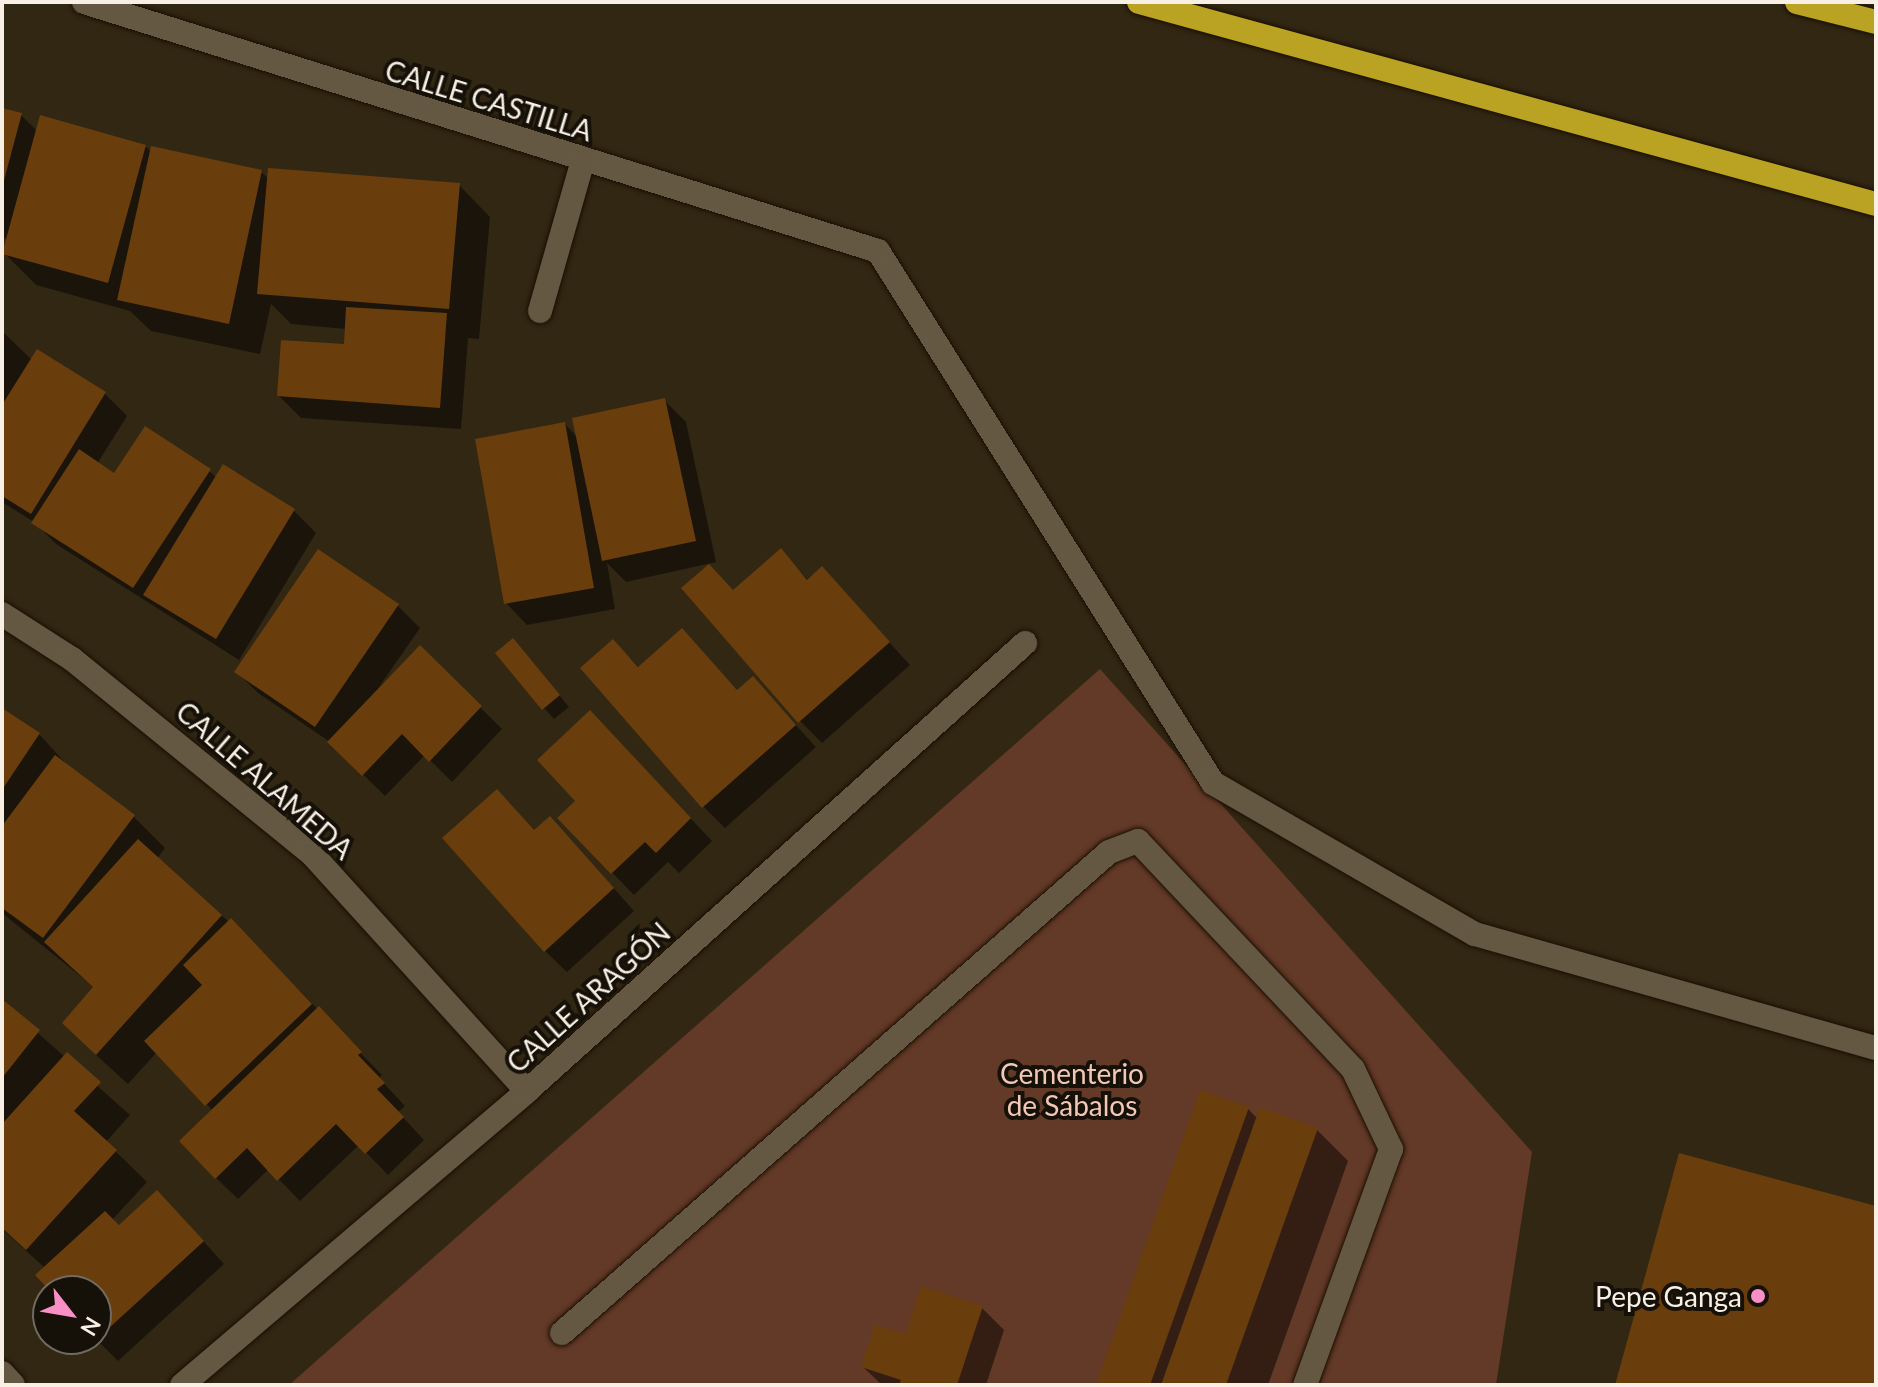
<!DOCTYPE html>
<html>
<head>
<meta charset="utf-8">
<style>
  body { margin:0 }
  #map { position:relative; width:1878px; height:1387px; overflow:hidden; background:#322713; font-family:Lato,sans-serif }
  div>[style] { position:absolute }
  [style*='--x'] { left:calc(var(--x)*1px); top:calc(var(--y)*1px); width:calc(var(--w)*1px); rotate:calc(var(--a)*1deg) }
  .green>* { inset:0; background:#633927 }
  .shadow>* { inset:0; background:#0007 }
  .building>* { inset:0; background:#6a3d0d }
  .roads { filter:drop-shadow(0 0 2px #1a0f00) drop-shadow(0 0 2px #1a0f00) }
  .lane>* { height:24px; margin:-12px; padding:0 12px; transform-origin:12px; border-radius:12px; background:#655843 }
  .street>* { height:24px; margin:-12px; padding:0 12px; transform-origin:12px; border-radius:12px; background:#655843 }
  .highway>* { height:24px; margin:-12px; padding:0 12px; transform-origin:12px; border-radius:12px; background:#baa323 }
  .dots>* { width:22px; height:22px; translate:-50% -50%; box-sizing:border-box; border:4px solid #161108; border-radius:50% }
  span { translate:-50% -50%; white-space:nowrap; text-align:center; line-height:1.15; -webkit-text-stroke:8px #161108; paint-order:stroke }
  .street-label { font-size:28px; color:#f8f0e4 }
  .park-label { font-size:28px; color:#f2c7b5 }
  .poi-label { font-size:28px; color:#f8f0e4 }
  .right { translate:-100% -50%; text-align:right }
  .frame { position:absolute; inset:0; border:4px solid #f8f0e4; pointer-events:none }
  .north { position:absolute; left:32px; top:1275px; width:80px; height:80px; box-sizing:border-box; background:#161108; border:2px solid #706a60; border-radius:50%; rotate:121deg; font-size:22px; font-weight:700; line-height:32px; text-align:center; color:#f8f0e4 }
  .north::after { content:''; display:block; margin:auto; width:28px; height:36px; background:#fa8fc6; clip-path:polygon(50% 0,100% 100%,50% 72%,0 100%) }
</style>
</head>
<body>
<div id="map">
  <div class="green">
    <i style="clip-path:polygon(1100px 669px,1532px 1152px,1496px 1385px,289px 1385px)"></i>
  </div>
  <div class="shadow">
    <i style="clip-path:polygon(2px 110px,21px 115px,38px 132px,145px 146px,152px 153px,261px 172px,269px 179px,459px 185px,490px 217px,479px 339px,468px 338px,461px 429px,301px 418px,279px 396px,345px 346px,346px 329px,291px 324px,271px 304px,260px 354px,151px 331px,130px 311px,36px 285px,4px 253px,8px 239px,2px 238px)"></i>
    <i style="clip-path:polygon(2px 331px,32px 360px,38px 351px,105px 394px,127px 416px,97px 464px,115px 476px,209px 471px,217px 478px,223px 467px,294px 511px,316px 533px,239px 660px,56px 544px,34px 522px,2px 502px)"></i>
    <i style="clip-path:polygon(664px 400px,686px 422px,716px 562px,626px 582px,607px 563px,615px 609px,527px 625px,506px 603px,565px 424px,579px 439px)"></i>
    <i style="clip-path:polygon(781px 551px,809px 581px,822px 569px,910px 665px,822px 743px,800px 721px,734px 592px)"></i>
    <i style="clip-path:polygon(319px 552px,398px 606px,420px 628px,379px 687px,420px 648px,502px 729px,452px 782px,425px 755px,385px 796px,330px 742px,258px 693px,237px 672px)"></i>
    <i style="clip-path:polygon(682px 631px,738px 691px,753px 679px,816px 747px,725px 828px,703px 806px,613px 641px,640px 668px)"></i>
    <i style="clip-path:polygon(523px 651px,569px 707px,554px 719px,544px 708px)"></i>
    <i style="clip-path:polygon(2px 710px,39px 734px,69px 767px,134px 817px,165px 848px,157px 859px,253px 943px,382px 1075px,379px 1078px,405px 1106px,398px 1112px,424px 1140px,388px 1175px,359px 1145px,300px 1201px,269px 1169px,238px 1199px,216px 1178px,213px 1111px,157px 1052px,128px 1084px,95px 1054px,95px 988px,2px 913px)"></i>
    <i style="clip-path:polygon(611px 734px,712px 841px,679px 873px,668px 862px,634px 895px,559px 818px,578px 801px)"></i>
    <i style="clip-path:polygon(535px 832px,571px 840px,634px 911px,567px 972px,545px 951px)"></i>
    <i style="clip-path:polygon(2px 1001px,130px 1115px,106px 1142px,147px 1182px,112px 1220px,119px 1228px,179px 1214px,224px 1264px,118px 1361px,96px 1339px,96px 1291px,52px 1291px,45px 1268px,2px 1229px)"></i>
    <i style="clip-path:polygon(1248px 1109px,1258px 1119px,1317px 1130px,1348px 1161px,1268px 1385px,1098px 1385px)"></i>
    <i style="clip-path:polygon(982px 1308px,1004px 1330px,986px 1385px,882px 1385px,863px 1367px,907px 1337px)"></i>
  </div>
  <div class="building">
    <i style="clip-path:polygon(2px 108px,22px 113px,3px 184px,2px 184px)"></i>
    <i style="clip-path:polygon(40px 115px,146px 145px,108px 283px,2px 254px)"></i>
    <i style="clip-path:polygon(151px 146px,262px 170px,229px 324px,117px 300px)"></i>
    <i style="clip-path:polygon(268px 168px,460px 183px,449px 309px,257px 294px)"></i>
    <i style="clip-path:polygon(346px 307px,447px 313px,440px 408px,277px 396px,281px 340px,344px 344px)"></i>
    <i style="clip-path:polygon(37px 349px,106px 392px,31px 514px,2px 496px,2px 405px)"></i>
    <i style="clip-path:polygon(665px 398px,696px 541px,602px 561px,572px 418px)"></i>
    <i style="clip-path:polygon(565px 422px,594px 588px,504px 604px,475px 439px)"></i>
    <i style="clip-path:polygon(145px 426px,211px 469px,133px 588px,31px 523px,79px 449px,114px 473px)"></i>
    <i style="clip-path:polygon(223px 464px,295px 509px,216px 639px,143px 595px)"></i>
    <i style="clip-path:polygon(781px 548px,807px 580px,822px 566px,890px 642px,798px 723px,681px 588px,709px 564px,733px 590px)"></i>
    <i style="clip-path:polygon(318px 549px,399px 604px,315px 727px,234px 672px)"></i>
    <i style="clip-path:polygon(682px 628px,737px 690px,753px 676px,796px 725px,702px 808px,580px 668px,613px 639px,638px 667px)"></i>
    <i style="clip-path:polygon(513px 638px,560px 695px,542px 710px,495px 653px)"></i>
    <i style="clip-path:polygon(420px 645px,482px 706px,429px 762px,402px 734px,362px 776px,327px 742px)"></i>
    <i style="clip-path:polygon(2px 708px,40px 733px,2px 790px)"></i>
    <i style="clip-path:polygon(590px 710px,691px 818px,656px 853px,645px 842px,611px 874px,557px 818px,575px 801px,537px 760px)"></i>
    <i style="clip-path:polygon(55px 755px,135px 815px,43px 938px,2px 908px,2px 826px)"></i>
    <i style="clip-path:polygon(497px 789px,534px 830px,550px 816px,614px 888px,544px 952px,442px 838px)"></i>
    <i style="clip-path:polygon(138px 839px,222px 915px,96px 1055px,62px 1023px,93px 987px,44px 942px)"></i>
    <i style="clip-path:polygon(231px 918px,312px 1004px,205px 1106px,144px 1041px,202px 985px,183px 965px)"></i>
    <i style="clip-path:polygon(2px 999px,40px 1030px,2px 1078px)"></i>
    <i style="clip-path:polygon(319px 1006px,362px 1052px,358px 1055px,385px 1083px,377px 1089px,404px 1117px,365px 1154px,336px 1124px,277px 1181px,247px 1148px,215px 1179px,179px 1141px)"></i>
    <i style="clip-path:polygon(67px 1052px,101px 1082px,74px 1111px,117px 1150px,26px 1250px,2px 1228px,2px 1124px)"></i>
    <i style="clip-path:polygon(1200px 1090px,1249px 1107px,1150px 1385px,1096px 1385px)"></i>
    <i style="clip-path:polygon(1260px 1107px,1318px 1128px,1226px 1385px,1161px 1385px)"></i>
    <i style="clip-path:polygon(1679px 1153px,1876px 1206px,1876px 1385px,1615px 1385px)"></i>
    <i style="clip-path:polygon(157px 1190px,204px 1241px,96px 1340px,96px 1291px,50px 1291px,35px 1275px,105px 1211px,119px 1225px)"></i>
    <i style="clip-path:polygon(921px 1286px,983px 1306px,957px 1385px,899px 1385px,901px 1380px,861px 1367px,875px 1325px,906px 1334px)"></i>
  </div>
  <div class="roads">
    <div class="lane">
      <i style="--x:878;--y:251;--w:629;--a:57.8"></i>
      <i style="--x:1213;--y:783;--w:302;--a:30"></i>
      <i style="--x:1475;--y:934;--w:417;--a:15.9"></i>
      <i style="--x:562;--y:1333;--w:728;--a:-41.33"></i>
      <i style="--x:1109;--y:852;--w:31;--a:-21"></i>
      <i style="--x:1138;--y:841;--w:313;--a:46.7"></i>
      <i style="--x:1353;--y:1069;--w:89;--a:64.6"></i>
      <i style="--x:1391;--y:1149;--w:251;--a:110"></i>
    </div>
    <div class="street">
      <i style="--x:84;--y:2;--w:832;--a:17.41"></i>
      <i style="--x:540;--y:311;--w:157;--a:-74.1"></i>
      <i style="--x:2;--y:614;--w:83;--a:32.7"></i>
      <i style="--x:72;--y:659;--w:308;--a:39.1"></i>
      <i style="--x:311;--y:853;--w:321;--a:47.8"></i>
      <i style="--x:2;--y:1373;--w:16;--a:47"></i>
      <i style="--x:182;--y:1385;--w:453;--a:-40.4"></i>
      <i style="--x:527;--y:1091;--w:670;--a:-41.97"></i>
    </div>
    <div class="highway">
      <i style="--x:1139;--y:2;--w:764;--a:15.33"></i>
      <i style="--x:1797;--y:2;--w:81;--a:14.2"></i>
    </div>
  </div>
  <div class="dots">
    <i style="left:1758px;top:1296px;background:#fa8fc6"></i>
  </div>
  <div class="street-label">
    <span style="left:489px;top:100px;rotate:17deg">CALLE CASTILLA</span>
    <span style="left:265px;top:780px;rotate:41deg">CALLE ALAMEDA</span>
    <span style="left:588px;top:997px;rotate:-42deg">CALLE ARAGÓN</span>
  </div>
  <div class="park-label">
    <span style="left:1072px;top:1089px">Cementerio<br>de Sábalos</span>
  </div>
  <div class="poi-label">
    <span class="right" style="left:1742px;top:1296px">Pepe Ganga</span>
  </div>
  <div class="frame"></div>
  <div class="north">N</div>
</div>
</body>
</html>
